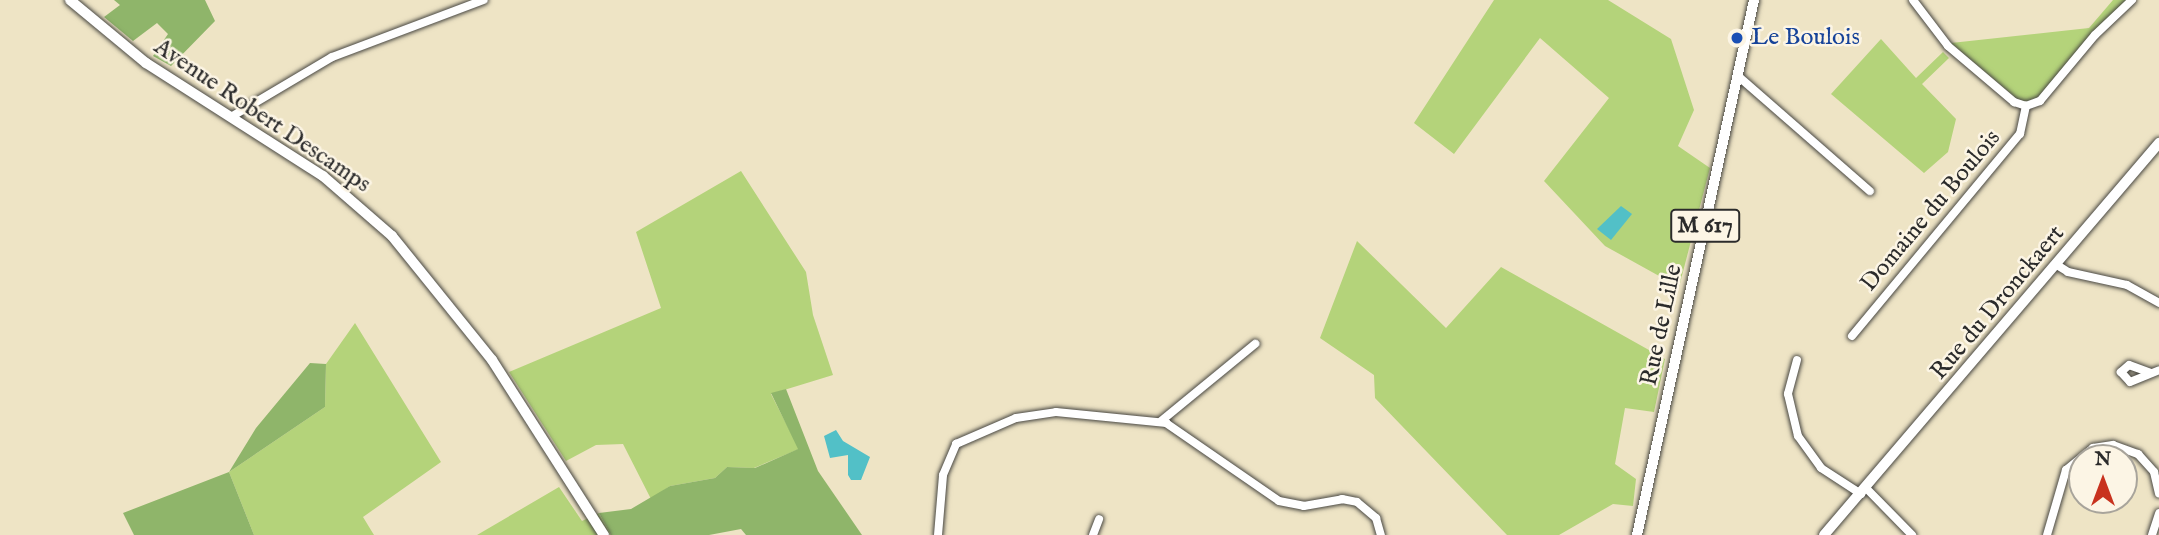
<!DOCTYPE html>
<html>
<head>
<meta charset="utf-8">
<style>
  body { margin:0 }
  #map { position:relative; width:2159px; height:535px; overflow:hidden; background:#eee4c5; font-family:"IM FELL English",serif }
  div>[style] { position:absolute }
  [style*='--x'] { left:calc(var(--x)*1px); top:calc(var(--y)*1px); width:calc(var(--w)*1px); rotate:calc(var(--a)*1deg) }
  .green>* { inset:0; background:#b4d37a }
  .forest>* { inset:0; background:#8fb56a }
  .water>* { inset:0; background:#52c0c7 }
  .roads { filter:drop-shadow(0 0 2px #484742) drop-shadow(0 0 2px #484742) }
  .minor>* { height:8px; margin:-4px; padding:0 4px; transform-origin:4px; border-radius:4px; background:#fff }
  .major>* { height:10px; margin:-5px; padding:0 5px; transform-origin:5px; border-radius:5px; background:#fff }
  .dots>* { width:19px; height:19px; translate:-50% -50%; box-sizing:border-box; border:4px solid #fcf5e5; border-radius:50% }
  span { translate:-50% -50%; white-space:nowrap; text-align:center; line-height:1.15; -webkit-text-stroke:5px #fcf5e5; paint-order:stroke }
  .shield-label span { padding:2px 5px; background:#fcf5e5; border:2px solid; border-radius:5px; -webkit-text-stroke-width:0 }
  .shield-label { font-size:23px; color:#2b2b2b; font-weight:700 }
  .transit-label { font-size:24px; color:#164399 }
  .left { translate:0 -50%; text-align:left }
  .street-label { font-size:24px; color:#2b2b2b }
  .north { position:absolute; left:2068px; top:444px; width:70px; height:70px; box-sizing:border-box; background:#fcf5e5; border:2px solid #a8a49b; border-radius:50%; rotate:0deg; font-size:19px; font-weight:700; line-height:28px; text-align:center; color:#2b2b2b }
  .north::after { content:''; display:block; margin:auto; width:24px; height:32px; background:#c8321e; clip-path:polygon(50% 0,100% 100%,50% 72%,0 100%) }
</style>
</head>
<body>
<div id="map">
  <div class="green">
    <i style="clip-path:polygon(1494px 0,1608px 0,1671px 39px,1694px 110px,1678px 146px,1710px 168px,1679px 287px,1605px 246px,1544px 181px,1609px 98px,1540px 38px,1454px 154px,1414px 123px)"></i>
    <i style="clip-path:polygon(2113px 0,2127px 0,2037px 99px,2028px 103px,2017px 99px,1951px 43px,2089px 28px)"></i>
    <i style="clip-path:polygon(1881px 39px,1916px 78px,1943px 52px,1949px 58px,1922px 84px,1956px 119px,1948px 152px,1924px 173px,1831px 94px)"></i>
    <i style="clip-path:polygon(741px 171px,806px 272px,813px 315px,833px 375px,771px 394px,799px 449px,754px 468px,727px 467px,715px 478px,670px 486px,651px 499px,623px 444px,596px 445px,566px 461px,509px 372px,661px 308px,636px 232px)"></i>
    <i style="clip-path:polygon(1357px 241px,1446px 328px,1501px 267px,1665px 359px,1654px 412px,1625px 408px,1615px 464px,1636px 479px,1633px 506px,1613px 504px,1559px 535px,1507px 535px,1375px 398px,1374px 375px,1320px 338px)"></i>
    <i style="clip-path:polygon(355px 323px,441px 462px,363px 517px,374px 535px,254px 535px,229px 472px,325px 407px,326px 364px)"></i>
    <i style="clip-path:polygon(559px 487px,582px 521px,599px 513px,611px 535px,477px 535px)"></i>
  </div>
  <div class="forest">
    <i style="clip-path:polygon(114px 0,205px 0,215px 21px,171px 66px,153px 56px,168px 34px,157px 23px,133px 41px,104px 17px,120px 5px)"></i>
    <i style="clip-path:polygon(310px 363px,326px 364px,325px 407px,229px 472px,254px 535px,134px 535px,123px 513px,229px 472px,256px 428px)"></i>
    <i style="clip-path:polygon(786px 389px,818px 471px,862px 535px,746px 535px,741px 529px,709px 535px,611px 535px,599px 513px,631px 509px,670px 486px,715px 478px,727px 467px,755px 468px,798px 449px,771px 393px)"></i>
  </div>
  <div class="water">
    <i style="clip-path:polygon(1621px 206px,1632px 214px,1611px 240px,1597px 229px)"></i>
    <i style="clip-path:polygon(836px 430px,843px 441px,870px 457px,861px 480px,851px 480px,848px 475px,848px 455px,830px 458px,824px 436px)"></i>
  </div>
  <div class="roads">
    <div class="minor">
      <i style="--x:1913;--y:0;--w:58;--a:52.7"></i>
      <i style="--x:1948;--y:46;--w:87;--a:40.3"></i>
      <i style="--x:2014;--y:102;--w:13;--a:18"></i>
      <i style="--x:2026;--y:106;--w:15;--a:-20"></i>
      <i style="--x:2040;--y:101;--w:86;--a:-50.2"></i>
      <i style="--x:2095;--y:35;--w:51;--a:-43.4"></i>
      <i style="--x:1738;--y:76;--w:175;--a:41.1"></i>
      <i style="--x:231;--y:117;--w:117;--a:-30.7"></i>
      <i style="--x:332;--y:57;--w:162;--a:-20.6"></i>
      <i style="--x:2057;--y:265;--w:13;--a:32"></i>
      <i style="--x:2068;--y:272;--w:60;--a:12.4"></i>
      <i style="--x:2127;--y:285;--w:37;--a:29"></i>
      <i style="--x:1852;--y:336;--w:263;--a:-50.3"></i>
      <i style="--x:2020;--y:134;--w:29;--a:-78"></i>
      <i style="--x:1797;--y:360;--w:35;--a:105"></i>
      <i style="--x:1788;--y:394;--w:43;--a:76.6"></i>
      <i style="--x:1798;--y:436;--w:39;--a:54"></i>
      <i style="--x:1821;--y:468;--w:48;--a:33"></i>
      <i style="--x:2151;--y:373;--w:23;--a:-160"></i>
      <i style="--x:2129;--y:365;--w:11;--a:139"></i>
      <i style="--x:2121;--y:372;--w:13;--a:48"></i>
      <i style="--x:2130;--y:382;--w:31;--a:-22"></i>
      <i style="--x:1161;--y:421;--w:122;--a:-39.3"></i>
      <i style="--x:1866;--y:488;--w:66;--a:45.6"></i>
      <i style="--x:938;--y:535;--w:60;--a:-85.2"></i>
      <i style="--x:943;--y:475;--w:34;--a:-67"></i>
      <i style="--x:956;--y:444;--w:65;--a:-23.4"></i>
      <i style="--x:1016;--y:418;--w:40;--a:-8.5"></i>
      <i style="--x:1056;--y:412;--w:111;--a:5.7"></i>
      <i style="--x:1166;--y:423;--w:137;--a:34.6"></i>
      <i style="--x:1279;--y:501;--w:25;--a:11"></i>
      <i style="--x:1304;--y:506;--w:39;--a:-10"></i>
      <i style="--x:1342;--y:499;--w:15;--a:11"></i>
      <i style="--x:1357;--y:502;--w:25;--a:40"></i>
      <i style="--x:1376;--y:518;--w:18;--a:74"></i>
      <i style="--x:1093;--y:535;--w:17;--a:-69"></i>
      <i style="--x:2047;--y:535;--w:68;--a:-73.7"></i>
      <i style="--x:2066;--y:470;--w:35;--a:-39"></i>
      <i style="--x:2093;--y:448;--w:20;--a:-9"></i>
      <i style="--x:2113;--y:445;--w:27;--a:20"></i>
      <i style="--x:2138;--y:454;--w:24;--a:48"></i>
      <i style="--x:2154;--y:472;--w:22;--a:77"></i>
      <i style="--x:2152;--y:535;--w:23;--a:-72"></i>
    </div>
    <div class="major">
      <i style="--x:70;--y:0;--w:99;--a:39.7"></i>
      <i style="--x:146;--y:63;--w:210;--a:32.6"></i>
      <i style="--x:323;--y:176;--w:91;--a:41"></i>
      <i style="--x:392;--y:236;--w:159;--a:51.1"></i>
      <i style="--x:492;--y:360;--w:208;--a:57.4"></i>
      <i style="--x:1637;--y:535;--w:548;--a:-77.66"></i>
      <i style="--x:1824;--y:535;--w:516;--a:-49.48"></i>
    </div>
  </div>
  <div class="dots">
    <i style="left:1737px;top:38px;background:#1a4fb4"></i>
  </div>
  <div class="shield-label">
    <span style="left:1705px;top:226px">M 617</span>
  </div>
  <div class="transit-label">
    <span class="left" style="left:1751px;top:38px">Le Boulois</span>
  </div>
  <div class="street-label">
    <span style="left:262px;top:116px;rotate:34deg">Avenue Robert Descamps</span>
    <span style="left:1931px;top:211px;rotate:-50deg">Domaine du Boulois</span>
    <span style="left:1998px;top:303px;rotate:-50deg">Rue du Dronckaert</span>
    <span style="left:1662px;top:325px;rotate:-78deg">Rue de Lille</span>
  </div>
  <div class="north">N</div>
</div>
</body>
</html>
